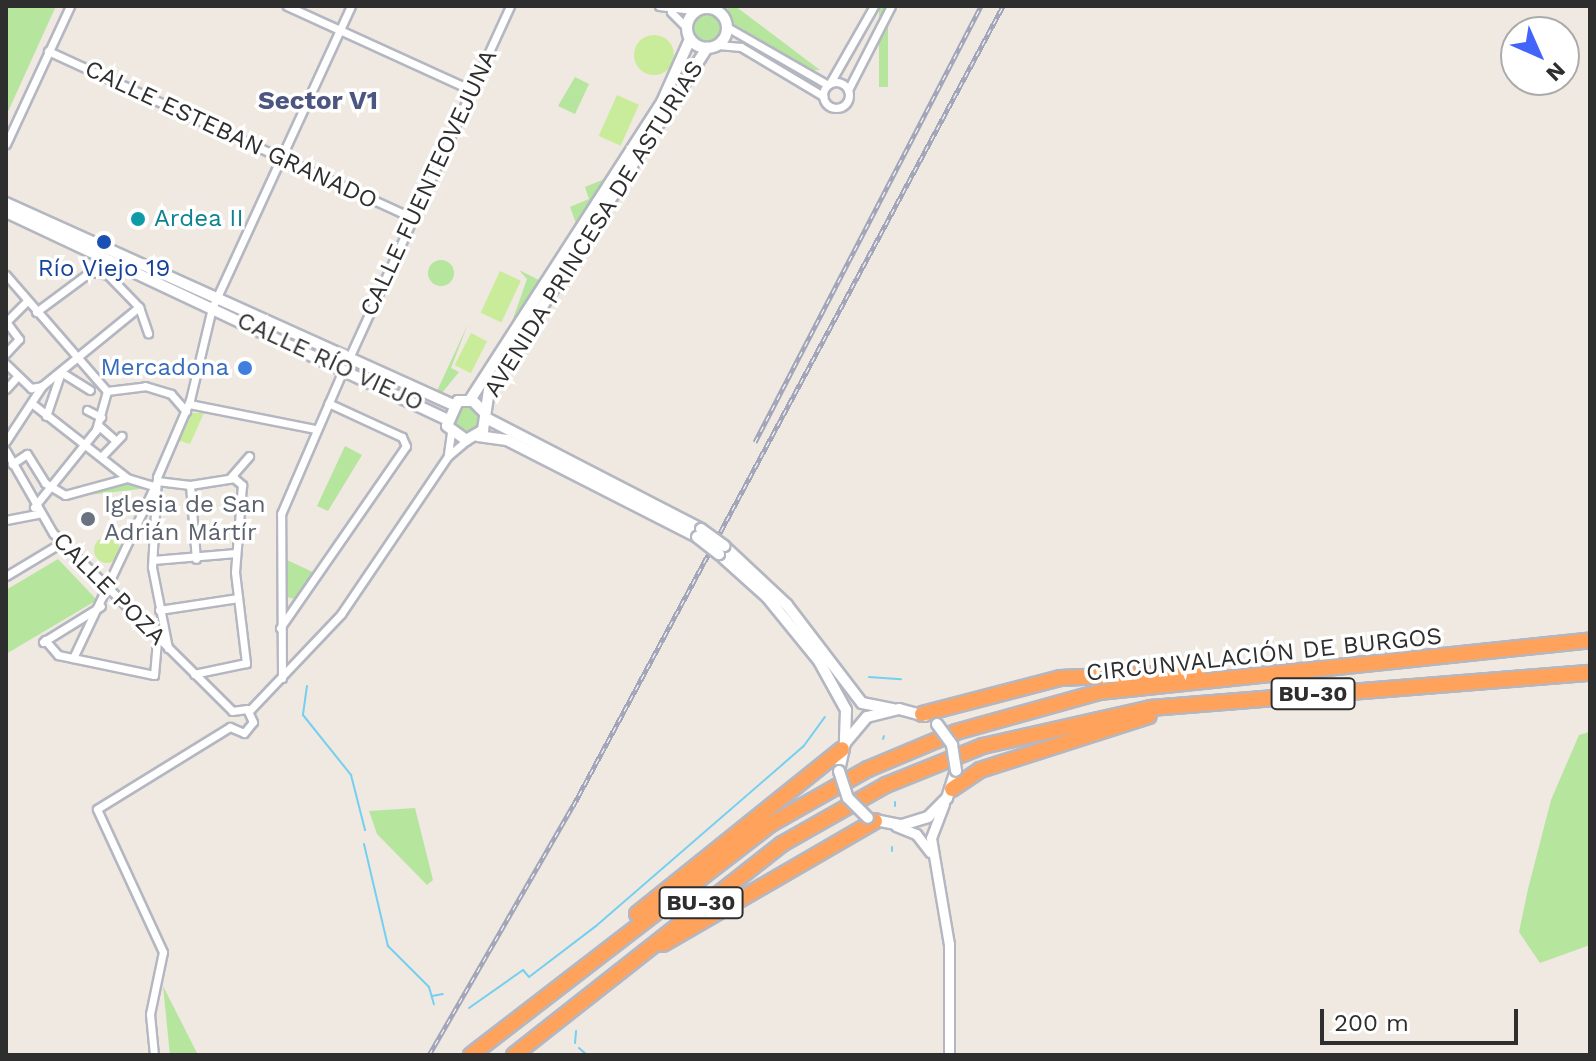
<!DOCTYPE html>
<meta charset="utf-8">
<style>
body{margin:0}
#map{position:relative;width:1596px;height:1061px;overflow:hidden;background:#efe9e1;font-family:"Work Sans",sans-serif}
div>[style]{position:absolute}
.green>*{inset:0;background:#b6e59e;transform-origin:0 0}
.round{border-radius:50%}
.pitch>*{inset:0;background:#c9ec9a;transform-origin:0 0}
.stream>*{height:2px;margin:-1px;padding:0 1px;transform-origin:1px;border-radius:1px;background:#75cff0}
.roads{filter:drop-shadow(2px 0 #b4b7c1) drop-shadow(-2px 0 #b4b7c1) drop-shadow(0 2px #b4b7c1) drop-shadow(0 -2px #b4b7c1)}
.minor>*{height:7px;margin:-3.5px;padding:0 3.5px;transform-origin:3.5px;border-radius:3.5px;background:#fff}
.minor>.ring{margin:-3.5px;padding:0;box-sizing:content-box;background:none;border:7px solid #fff;border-radius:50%}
.tertiary>*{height:9px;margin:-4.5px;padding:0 4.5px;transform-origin:4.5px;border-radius:4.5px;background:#fff}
.secondary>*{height:10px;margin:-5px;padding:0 5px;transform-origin:5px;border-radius:5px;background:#fff}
.secondary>.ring{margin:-5px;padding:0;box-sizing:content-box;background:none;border:10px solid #fff;border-radius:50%}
.motorway>*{height:14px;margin:-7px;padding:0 7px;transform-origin:7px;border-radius:7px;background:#ffa35c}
.rail>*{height:5px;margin-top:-2.5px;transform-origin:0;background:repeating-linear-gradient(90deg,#fff 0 6px,#a3a6b8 0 12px);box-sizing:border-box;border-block:2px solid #a3a6b8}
.bridges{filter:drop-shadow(2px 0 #b4b7c1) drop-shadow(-2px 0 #b4b7c1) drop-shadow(0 2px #b4b7c1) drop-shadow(0 -2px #b4b7c1)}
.secondary-bridge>*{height:10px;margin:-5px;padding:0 5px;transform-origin:5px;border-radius:5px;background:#fff}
.dots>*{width:22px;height:22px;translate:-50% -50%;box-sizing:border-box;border:4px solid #fff;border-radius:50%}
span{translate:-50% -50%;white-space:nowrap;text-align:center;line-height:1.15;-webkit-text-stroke:7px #fff;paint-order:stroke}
.shield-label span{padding:2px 6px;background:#fff;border:2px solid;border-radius:6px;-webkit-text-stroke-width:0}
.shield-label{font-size:22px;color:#2e2e2e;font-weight:700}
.street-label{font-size:24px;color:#2e2e2e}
.culture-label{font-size:24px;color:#0d838f}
.left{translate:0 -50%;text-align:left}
.transit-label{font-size:24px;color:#164399}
.shop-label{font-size:24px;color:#366cbe}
.right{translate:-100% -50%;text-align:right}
.worship-label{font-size:24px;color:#5b616d}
.neighbourhood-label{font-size:26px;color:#4d5680;font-weight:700}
.frame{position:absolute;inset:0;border:8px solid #2e2e2e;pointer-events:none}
.north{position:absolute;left:1500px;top:16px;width:80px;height:80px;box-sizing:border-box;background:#fff;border:2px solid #ababab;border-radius:50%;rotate:135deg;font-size:22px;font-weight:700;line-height:32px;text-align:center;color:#2e2e2e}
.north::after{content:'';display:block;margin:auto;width:28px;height:36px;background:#4264fb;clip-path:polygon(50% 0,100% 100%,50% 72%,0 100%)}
.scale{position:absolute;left:1320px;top:1009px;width:198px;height:36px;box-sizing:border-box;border:4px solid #2e2e2e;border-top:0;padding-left:10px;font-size:24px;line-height:28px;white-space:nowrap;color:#2e2e2e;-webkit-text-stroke:6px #fff;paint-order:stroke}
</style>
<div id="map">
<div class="green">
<div style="clip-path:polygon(6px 6px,56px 6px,6px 116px)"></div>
<div style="clip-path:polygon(727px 6px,735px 6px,820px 70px,805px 70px,733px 27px)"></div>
<div style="left:879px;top:6px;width:9px;height:81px"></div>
<div class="round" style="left:693px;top:14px;width:28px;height:28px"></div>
<div style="clip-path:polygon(575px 77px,589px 84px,575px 114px,558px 106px)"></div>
<div style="clip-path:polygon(607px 178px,577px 226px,570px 207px,589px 199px,585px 187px)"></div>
<div class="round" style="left:428px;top:260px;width:26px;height:26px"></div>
<div style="clip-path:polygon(519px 270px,541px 281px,508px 333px,527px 279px)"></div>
<div style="clip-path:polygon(468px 324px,451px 368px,459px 372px,442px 393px,437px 391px)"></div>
<div class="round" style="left:454px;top:406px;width:26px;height:26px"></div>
<div style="clip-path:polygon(345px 446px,362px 455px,328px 511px,317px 506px)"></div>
<div style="clip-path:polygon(129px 482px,149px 488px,70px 497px)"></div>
<div style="clip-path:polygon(58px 559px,97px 600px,6px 654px,6px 590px)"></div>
<div style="clip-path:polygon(287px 560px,315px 573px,294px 599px,287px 597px)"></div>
<div style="clip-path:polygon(1590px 732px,1590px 945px,1540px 963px,1519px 932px,1528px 889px,1551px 800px,1579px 735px)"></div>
<div style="clip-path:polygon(415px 808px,433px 880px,427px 885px,377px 834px,369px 811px)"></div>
<div style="clip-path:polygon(163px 986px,198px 1055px,170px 1055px)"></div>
</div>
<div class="pitch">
<div class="round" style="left:634px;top:35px;width:40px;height:40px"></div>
<div style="left:617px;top:95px;width:24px;height:45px;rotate:24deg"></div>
<div style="left:500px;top:271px;width:23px;height:46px;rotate:25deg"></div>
<div style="left:471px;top:333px;width:18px;height:36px;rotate:27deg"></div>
<div style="clip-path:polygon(189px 413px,204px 413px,190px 444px,177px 440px)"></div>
<div class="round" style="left:94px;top:537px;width:26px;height:26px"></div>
</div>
<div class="stream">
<div style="left:869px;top:677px;width:32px;rotate:4deg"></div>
<div style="left:307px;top:686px;width:29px;rotate:98deg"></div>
<div style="left:303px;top:715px;width:77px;rotate:51.3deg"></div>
<div style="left:351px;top:775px;width:57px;rotate:75.7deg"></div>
<div style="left:883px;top:739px;width:3px;rotate:-72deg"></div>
<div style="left:895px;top:802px;width:4px;rotate:90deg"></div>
<div style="left:364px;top:844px;width:105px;rotate:76.8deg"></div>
<div style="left:388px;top:946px;width:58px;rotate:45deg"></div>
<div style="left:429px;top:987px;width:18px;rotate:74deg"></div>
<div style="left:892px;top:851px;width:4px;rotate:-90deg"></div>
<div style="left:432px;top:996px;width:11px;rotate:-10deg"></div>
<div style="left:469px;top:1008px;width:66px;rotate:-35.1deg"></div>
<div style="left:523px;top:970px;width:9px;rotate:49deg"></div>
<div style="left:529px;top:977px;width:84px;rotate:-37.3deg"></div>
<div style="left:596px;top:926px;width:274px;rotate:-40.9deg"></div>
<div style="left:803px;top:747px;width:37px;rotate:-54deg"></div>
<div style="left:575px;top:1043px;width:12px;rotate:-85deg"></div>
<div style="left:579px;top:1048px;width:11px;rotate:41deg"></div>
</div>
<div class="roads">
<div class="minor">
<div style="left:287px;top:6px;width:202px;rotate:24.5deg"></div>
<div style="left:659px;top:6px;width:38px;rotate:7deg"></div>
<div style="left:671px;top:12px;width:23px;rotate:45deg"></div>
<div style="left:727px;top:27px;width:116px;rotate:29.9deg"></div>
<div style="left:718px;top:45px;width:23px;rotate:5deg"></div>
<div style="left:741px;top:47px;width:96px;rotate:30.9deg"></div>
<div style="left:48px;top:51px;width:401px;rotate:24.6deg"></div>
<div class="ring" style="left:823px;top:82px;width:19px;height:19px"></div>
<div style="left:830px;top:83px;width:89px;rotate:-60.3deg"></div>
<div style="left:848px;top:90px;width:94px;rotate:-62.9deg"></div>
<div style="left:6px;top:144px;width:152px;rotate:-65.1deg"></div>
<div style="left:90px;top:272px;width:18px;rotate:9deg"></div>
<div style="left:108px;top:275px;width:45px;rotate:45.9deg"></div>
<div style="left:139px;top:307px;width:28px;rotate:71deg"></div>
<div style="left:6px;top:275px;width:154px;rotate:49deg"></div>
<div style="left:107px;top:391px;width:41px;rotate:105.8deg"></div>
<div style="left:96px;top:430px;width:99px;rotate:128.8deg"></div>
<div style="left:36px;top:312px;width:67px;rotate:-36.5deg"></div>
<div style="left:6px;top:353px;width:19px;rotate:-47deg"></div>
<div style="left:19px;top:339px;width:21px;rotate:-127deg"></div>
<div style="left:6px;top:322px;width:30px;rotate:-45deg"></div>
<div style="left:348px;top:360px;width:389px;rotate:-65.4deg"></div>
<div style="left:6px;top:364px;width:35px;rotate:44deg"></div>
<div style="left:31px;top:388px;width:11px;rotate:-10deg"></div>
<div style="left:61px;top:372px;width:34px;rotate:32deg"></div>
<div style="left:6px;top:389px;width:15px;rotate:-48deg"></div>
<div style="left:107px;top:391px;width:38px;rotate:-7deg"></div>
<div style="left:145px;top:386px;width:27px;rotate:17deg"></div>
<div style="left:171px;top:394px;width:23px;rotate:49deg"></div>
<div style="left:189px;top:404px;width:128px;rotate:11.2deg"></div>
<div style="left:34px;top:405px;width:118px;rotate:38.1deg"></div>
<div style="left:87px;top:410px;width:16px;rotate:27deg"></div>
<div style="left:46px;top:416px;width:46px;rotate:-71.2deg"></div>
<div style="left:99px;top:426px;width:21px;rotate:41deg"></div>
<div style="left:6px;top:441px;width:66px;rotate:-56.8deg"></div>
<div style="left:42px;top:386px;width:125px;rotate:-39.2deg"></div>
<div style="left:6px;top:451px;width:95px;rotate:60.2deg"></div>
<div style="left:53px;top:533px;width:252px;rotate:44.8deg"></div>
<div style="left:448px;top:454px;width:21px;rotate:-82deg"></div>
<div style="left:102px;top:456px;width:28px;rotate:-46deg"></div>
<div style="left:12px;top:464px;width:18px;rotate:-34deg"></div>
<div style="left:27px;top:454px;width:34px;rotate:58deg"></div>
<div style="left:45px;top:483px;width:23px;rotate:31deg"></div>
<div style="left:65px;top:495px;width:64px;rotate:-15.3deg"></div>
<div style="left:127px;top:478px;width:28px;rotate:17deg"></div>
<div style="left:230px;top:478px;width:29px;rotate:-49deg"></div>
<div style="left:157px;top:481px;width:33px;rotate:7deg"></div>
<div style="left:190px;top:485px;width:45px;rotate:-9deg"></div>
<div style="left:234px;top:478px;width:11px;rotate:41deg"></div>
<div style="left:242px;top:485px;width:87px;rotate:94.6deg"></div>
<div style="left:235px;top:572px;width:92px;rotate:83.1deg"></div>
<div style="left:246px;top:663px;width:53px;rotate:168.1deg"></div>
<div style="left:190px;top:485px;width:74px;rotate:85.4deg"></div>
<div style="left:6px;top:520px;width:33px;rotate:-11deg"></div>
<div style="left:153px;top:560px;width:83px;rotate:-4.8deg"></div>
<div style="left:6px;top:576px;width:64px;rotate:-31deg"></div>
<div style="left:159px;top:610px;width:80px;rotate:-8.6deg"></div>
<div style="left:280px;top:628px;width:221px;rotate:-55.3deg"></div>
<div style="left:406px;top:446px;width:10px;rotate:-114deg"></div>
<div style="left:402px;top:437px;width:81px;rotate:-155.3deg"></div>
<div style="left:45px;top:640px;width:20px;rotate:49deg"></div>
<div style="left:58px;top:655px;width:98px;rotate:11.8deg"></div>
<div style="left:154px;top:675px;width:38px;rotate:-85deg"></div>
<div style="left:43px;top:642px;width:68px;rotate:-31.8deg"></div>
<div style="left:168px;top:648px;width:83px;rotate:-101.2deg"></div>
<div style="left:152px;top:567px;width:90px;rotate:-86.8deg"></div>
<div style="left:157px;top:477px;width:84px;rotate:-66.8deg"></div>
<div style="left:190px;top:400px;width:95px;rotate:-76.6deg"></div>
<div style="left:212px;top:308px;width:332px;rotate:-65.3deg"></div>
<div style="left:73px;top:658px;width:194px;rotate:-64.6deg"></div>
<div style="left:282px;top:678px;width:164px;rotate:-90.3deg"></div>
<div style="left:281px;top:514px;width:157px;rotate:-66.7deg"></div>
<div style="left:249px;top:711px;width:134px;rotate:-46.5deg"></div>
<div style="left:341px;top:614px;width:191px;rotate:-55.9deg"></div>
<div style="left:448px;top:456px;width:25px;rotate:-40deg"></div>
<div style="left:230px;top:727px;width:15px;rotate:23deg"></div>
<div style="left:244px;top:733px;width:14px;rotate:-51deg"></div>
<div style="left:253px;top:722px;width:14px;rotate:-115deg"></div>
<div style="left:247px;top:709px;width:15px;rotate:172deg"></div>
<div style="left:154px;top:1055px;width:41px;rotate:-95.6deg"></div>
<div style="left:150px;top:1014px;width:63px;rotate:-78.2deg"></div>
<div style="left:163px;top:952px;width:157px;rotate:-114.8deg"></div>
<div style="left:97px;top:809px;width:156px;rotate:-31.7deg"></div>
</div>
<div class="tertiary">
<div style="left:944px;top:804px;width:36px;rotate:111deg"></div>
<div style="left:931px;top:838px;width:108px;rotate:80.4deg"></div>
<div style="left:949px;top:944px;width:111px;rotate:90deg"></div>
<div style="left:896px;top:826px;width:22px;rotate:22deg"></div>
<div style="left:916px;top:834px;width:23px;rotate:52deg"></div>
</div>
<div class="secondary">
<div class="ring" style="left:687px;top:8px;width:30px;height:30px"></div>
<div style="left:6px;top:203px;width:489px;rotate:24.3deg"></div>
<div style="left:6px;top:212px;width:485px;rotate:25.2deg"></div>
<div style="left:470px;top:400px;width:354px;rotate:-57.2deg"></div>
<div style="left:662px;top:102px;width:69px;rotate:-66deg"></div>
<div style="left:484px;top:412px;width:16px;rotate:-135deg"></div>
<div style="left:473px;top:401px;width:15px;rotate:180deg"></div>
<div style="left:458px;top:401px;width:27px;rotate:114deg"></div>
<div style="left:447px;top:426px;width:24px;rotate:36deg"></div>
<div style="left:466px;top:440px;width:20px;rotate:-30deg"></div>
<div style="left:483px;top:430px;width:40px;rotate:-81.5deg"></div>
<div style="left:489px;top:390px;width:406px;rotate:-57.5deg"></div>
<div style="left:486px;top:418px;width:242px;rotate:27.3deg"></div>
<div style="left:478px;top:436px;width:29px;rotate:8deg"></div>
<div style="left:507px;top:440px;width:213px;rotate:27deg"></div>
<div style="left:724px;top:546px;width:86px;rotate:43.1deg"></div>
<div style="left:787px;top:605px;width:123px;rotate:52.6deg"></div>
<div style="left:862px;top:703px;width:32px;rotate:11deg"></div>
<div style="left:719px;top:554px;width:64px;rotate:41.9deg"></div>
<div style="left:767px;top:597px;width:82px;rotate:50.9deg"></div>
<div style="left:819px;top:661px;width:56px;rotate:61.1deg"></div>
<div style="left:846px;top:710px;width:33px;rotate:92deg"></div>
<div style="left:839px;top:771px;width:29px;rotate:-78deg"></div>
<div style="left:845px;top:743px;width:34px;rotate:-50deg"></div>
<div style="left:867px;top:717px;width:33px;rotate:-14deg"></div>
<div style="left:899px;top:709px;width:27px;rotate:15deg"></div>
<div style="left:870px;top:819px;width:33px;rotate:11deg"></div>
<div style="left:902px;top:825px;width:27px;rotate:-17deg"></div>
<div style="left:928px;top:817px;width:27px;rotate:-45deg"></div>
<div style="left:947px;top:798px;width:28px;rotate:-72deg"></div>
</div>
<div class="motorway">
<div style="left:922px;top:714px;width:143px;rotate:-14.6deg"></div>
<div style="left:1060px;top:678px;width:137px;rotate:-2.5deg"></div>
<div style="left:952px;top:789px;width:34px;rotate:-34deg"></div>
<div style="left:980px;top:770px;width:177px;rotate:-17.7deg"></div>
<div style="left:637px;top:914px;width:263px;rotate:-38.8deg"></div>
<div style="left:663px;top:944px;width:245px;rotate:-30.1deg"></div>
<div style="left:471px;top:1055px;width:379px;rotate:-37.6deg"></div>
<div style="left:771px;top:824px;width:112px;rotate:-29.6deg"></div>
<div style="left:868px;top:769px;width:95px;rotate:-22.8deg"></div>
<div style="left:956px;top:732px;width:148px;rotate:-15.6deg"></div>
<div style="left:1099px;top:692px;width:494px;rotate:-6deg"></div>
<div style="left:514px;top:1055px;width:341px;rotate:-38.2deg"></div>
<div style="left:782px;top:844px;width:120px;rotate:-29.6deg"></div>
<div style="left:886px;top:785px;width:105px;rotate:-21.9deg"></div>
<div style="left:983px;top:746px;width:172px;rotate:-12.7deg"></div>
<div style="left:1151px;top:708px;width:440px;rotate:-4.6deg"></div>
</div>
</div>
<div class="rail">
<div style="left:755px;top:442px;width:491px;rotate:-62.6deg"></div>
<div style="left:429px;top:1055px;width:288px;rotate:-60deg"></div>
<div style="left:573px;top:806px;width:908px;rotate:-61.74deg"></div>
</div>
<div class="bridges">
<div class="secondary-bridge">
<div style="left:701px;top:529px;width:29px;rotate:36deg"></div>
<div style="left:697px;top:537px;width:28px;rotate:38deg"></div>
<div style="left:937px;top:724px;width:26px;rotate:54deg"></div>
<div style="left:952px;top:745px;width:26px;rotate:81deg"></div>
<div style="left:839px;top:771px;width:28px;rotate:72deg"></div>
<div style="left:848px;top:798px;width:28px;rotate:45deg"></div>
</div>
</div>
<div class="dots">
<div style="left:138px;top:219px;background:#0f9aa8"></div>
<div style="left:104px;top:242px;background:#1a4fb4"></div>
<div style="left:245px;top:368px;background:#3f7fe0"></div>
<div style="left:88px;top:519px;background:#6b7280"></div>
</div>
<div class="shield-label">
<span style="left:1313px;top:694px">BU-30</span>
<span style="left:701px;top:903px">BU-30</span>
</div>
<div class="street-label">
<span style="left:231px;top:135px;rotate:25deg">CALLE ESTEBAN GRANADO</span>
<span style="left:429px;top:183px;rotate:-65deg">CALLE FUENTEOVEJUNA</span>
<span style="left:594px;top:229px;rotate:-58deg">AVENIDA PRINCESA DE ASTURIAS</span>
<span style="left:330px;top:362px;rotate:25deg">CALLE RÍO VIEJO</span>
<span style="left:109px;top:589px;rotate:45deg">CALLE POZA</span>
<span style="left:1264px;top:655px;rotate:-6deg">CIRCUNVALACIÓN DE BURGOS</span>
</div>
<div class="culture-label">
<span class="left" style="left:154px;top:219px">Ardea II</span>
</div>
<div class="transit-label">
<span style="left:104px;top:269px">Río Viejo 19</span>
</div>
<div class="shop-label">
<span class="right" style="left:229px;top:368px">Mercadona</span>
</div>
<div class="worship-label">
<span class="left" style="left:104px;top:519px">Iglesia de San<br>Adrián Mártír</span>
</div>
<div class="neighbourhood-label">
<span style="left:318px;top:101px">Sector V1</span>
</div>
<div class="frame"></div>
<div class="north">N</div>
<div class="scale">200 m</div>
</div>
